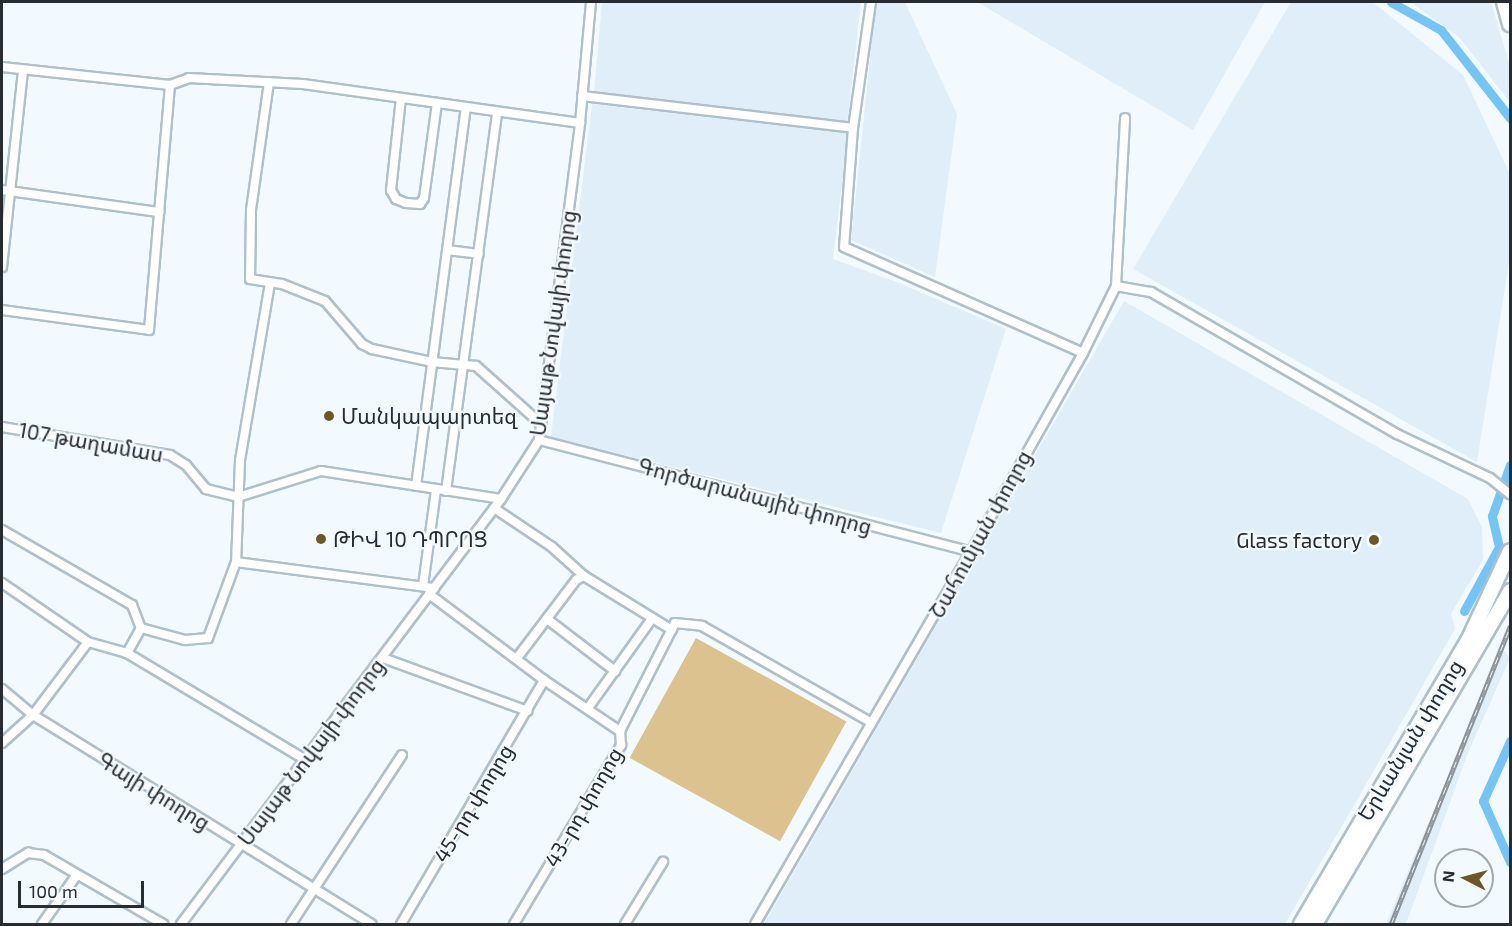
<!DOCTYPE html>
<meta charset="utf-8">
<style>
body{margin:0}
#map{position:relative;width:1512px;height:926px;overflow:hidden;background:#f3faff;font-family:"Exo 2","Noto Sans Armenian",sans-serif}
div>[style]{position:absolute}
.built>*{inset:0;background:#dfeef8}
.green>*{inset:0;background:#dbc28f;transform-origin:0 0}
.canal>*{height:9px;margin:-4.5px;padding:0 4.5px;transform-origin:4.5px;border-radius:4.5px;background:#74c5f6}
.roads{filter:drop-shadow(2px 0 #afc0cb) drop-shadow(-2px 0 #afc0cb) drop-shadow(0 2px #afc0cb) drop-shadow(0 -2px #afc0cb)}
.street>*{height:8px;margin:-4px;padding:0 4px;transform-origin:4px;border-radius:4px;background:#fff}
.highway>*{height:14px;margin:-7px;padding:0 7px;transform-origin:7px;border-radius:7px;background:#fff}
.rail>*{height:4.5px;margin-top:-2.25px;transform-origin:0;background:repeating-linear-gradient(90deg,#f3faff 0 7px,#8b9297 0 14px);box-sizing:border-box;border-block:2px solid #8b9297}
.dots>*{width:16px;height:16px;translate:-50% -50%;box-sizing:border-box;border:3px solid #f3faff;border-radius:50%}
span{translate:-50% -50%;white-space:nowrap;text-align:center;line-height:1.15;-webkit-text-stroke:4.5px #f3faff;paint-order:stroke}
.street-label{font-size:21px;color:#262c31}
.poi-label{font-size:21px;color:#262c31}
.left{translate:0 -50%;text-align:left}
.right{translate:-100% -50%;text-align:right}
.frame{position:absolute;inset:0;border:3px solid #262c31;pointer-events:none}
.north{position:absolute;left:1434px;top:848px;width:60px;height:60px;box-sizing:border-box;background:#f3faff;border:2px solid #a1a8ad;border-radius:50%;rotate:276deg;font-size:16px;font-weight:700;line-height:24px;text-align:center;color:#262c31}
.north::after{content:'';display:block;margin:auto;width:21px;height:27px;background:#6d5727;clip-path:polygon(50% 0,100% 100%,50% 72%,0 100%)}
.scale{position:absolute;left:18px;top:881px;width:126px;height:27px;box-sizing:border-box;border:3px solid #262c31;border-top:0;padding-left:8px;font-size:18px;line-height:21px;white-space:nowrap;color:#262c31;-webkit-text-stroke:4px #f3faff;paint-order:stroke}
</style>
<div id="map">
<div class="built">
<div style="clip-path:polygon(602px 2px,861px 2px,847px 124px,594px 92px)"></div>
<div style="clip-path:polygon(876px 2px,905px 2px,957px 114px,935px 277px,851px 240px)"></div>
<div style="clip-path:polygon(977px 2px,1265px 2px,1193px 130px)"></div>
<div style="clip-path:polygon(1291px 2px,1373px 2px,1463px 75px,1510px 174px,1510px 256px,1477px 462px,1133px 269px)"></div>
<div style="clip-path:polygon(1410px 2px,1491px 2px,1510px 66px,1510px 102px,1459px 37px)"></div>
<div style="clip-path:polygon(592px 104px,848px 133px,833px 259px,897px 282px,1006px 329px,941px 533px,551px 437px)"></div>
<div style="clip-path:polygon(1124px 301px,1468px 499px,1482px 527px,1483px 560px,1451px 614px,1455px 629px,1353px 807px,1285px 924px,764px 924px)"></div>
<div style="clip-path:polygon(1502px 648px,1510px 658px,1468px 753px,1406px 924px,1386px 924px)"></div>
</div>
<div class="green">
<div style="left:696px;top:638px;width:172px;height:137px;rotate:29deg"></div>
</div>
<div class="canal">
<div style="left:1391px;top:2px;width:57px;rotate:29.2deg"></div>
<div style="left:1441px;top:30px;width:112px;rotate:51.9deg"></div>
<div style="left:1464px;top:611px;width:73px;rotate:-61.3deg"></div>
<div style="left:1499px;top:547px;width:32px;rotate:-103deg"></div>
<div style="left:1492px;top:516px;width:54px;rotate:-70.6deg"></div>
<div style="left:1510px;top:741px;width:66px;rotate:114.2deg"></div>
<div style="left:1483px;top:801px;width:67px;rotate:66.1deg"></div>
</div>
<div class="roads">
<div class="street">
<div style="left:871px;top:2px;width:127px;rotate:98.1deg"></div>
<div style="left:853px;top:128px;width:119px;rotate:94.3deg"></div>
<div style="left:844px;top:247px;width:261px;rotate:23.9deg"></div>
<div style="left:2px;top:67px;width:169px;rotate:6.1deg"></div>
<div style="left:170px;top:85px;width:20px;rotate:-20deg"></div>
<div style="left:189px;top:78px;width:114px;rotate:3deg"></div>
<div style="left:303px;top:84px;width:280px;rotate:8deg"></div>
<div style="left:269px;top:82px;width:129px;rotate:98deg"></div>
<div style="left:251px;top:210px;width:69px;rotate:90.8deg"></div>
<div style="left:250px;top:279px;width:32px;rotate:9deg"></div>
<div style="left:282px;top:284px;width:46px;rotate:21.6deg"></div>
<div style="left:325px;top:301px;width:57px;rotate:49.3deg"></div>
<div style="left:362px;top:344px;width:11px;rotate:27deg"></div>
<div style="left:372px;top:349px;width:61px;rotate:12.2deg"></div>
<div style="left:432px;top:362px;width:44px;rotate:5.2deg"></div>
<div style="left:476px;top:366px;width:87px;rotate:41.7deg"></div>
<div style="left:582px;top:96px;width:273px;rotate:6.7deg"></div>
<div style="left:401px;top:98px;width:93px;rotate:96.2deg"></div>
<div style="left:391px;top:190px;width:10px;rotate:61deg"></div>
<div style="left:396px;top:199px;width:11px;rotate:22deg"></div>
<div style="left:406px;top:203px;width:14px;rotate:4deg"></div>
<div style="left:420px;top:204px;width:7px;rotate:-56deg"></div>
<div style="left:424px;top:198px;width:96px;rotate:-82.2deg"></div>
<div style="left:2px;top:190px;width:159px;rotate:8deg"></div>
<div style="left:447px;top:250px;width:32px;rotate:7deg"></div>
<div style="left:2px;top:267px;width:198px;rotate:-83.9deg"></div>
<div style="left:270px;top:283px;width:180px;rotate:99.6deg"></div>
<div style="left:240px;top:460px;width:102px;rotate:92.2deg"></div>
<div style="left:236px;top:562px;width:200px;rotate:7.5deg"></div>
<div style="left:1116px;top:286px;width:36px;rotate:10deg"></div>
<div style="left:1151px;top:292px;width:284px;rotate:30deg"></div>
<div style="left:1397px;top:434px;width:103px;rotate:25.3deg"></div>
<div style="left:1490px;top:478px;width:26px;rotate:39deg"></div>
<div style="left:2px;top:310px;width:148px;rotate:7.7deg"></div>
<div style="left:149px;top:330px;width:246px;rotate:-85.1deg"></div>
<div style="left:2px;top:427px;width:170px;rotate:9.5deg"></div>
<div style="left:170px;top:455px;width:19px;rotate:32deg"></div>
<div style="left:186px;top:465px;width:31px;rotate:50deg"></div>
<div style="left:206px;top:489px;width:33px;rotate:14deg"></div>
<div style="left:238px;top:497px;width:87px;rotate:-17.4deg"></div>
<div style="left:321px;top:471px;width:182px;rotate:8.8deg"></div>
<div style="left:539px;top:440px;width:446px;rotate:14.5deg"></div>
<div style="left:416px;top:486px;width:382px;rotate:-82.5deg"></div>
<div style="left:446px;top:491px;width:382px;rotate:-82.3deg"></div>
<div style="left:494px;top:508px;width:70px;rotate:33.9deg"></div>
<div style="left:552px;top:547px;width:43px;rotate:42.2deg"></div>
<div style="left:2px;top:530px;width:150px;rotate:30deg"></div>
<div style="left:132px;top:605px;width:25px;rotate:69deg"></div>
<div style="left:141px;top:628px;width:29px;rotate:119deg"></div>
<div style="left:2px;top:583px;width:104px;rotate:34.5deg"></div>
<div style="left:88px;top:642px;width:41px;rotate:15.8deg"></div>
<div style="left:127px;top:653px;width:206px;rotate:30.9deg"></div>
<div style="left:423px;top:586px;width:97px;rotate:-82.3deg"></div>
<div style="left:429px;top:594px;width:144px;rotate:36.8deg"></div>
<div style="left:544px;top:680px;width:92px;rotate:33.9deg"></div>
<div style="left:547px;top:619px;width:86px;rotate:37.4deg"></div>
<div style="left:141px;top:628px;width:46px;rotate:15.3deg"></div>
<div style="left:185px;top:640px;width:23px;rotate:-5deg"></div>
<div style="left:208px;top:638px;width:81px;rotate:-69.8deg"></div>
<div style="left:383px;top:658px;width:154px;rotate:20.1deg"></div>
<div style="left:517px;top:658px;width:98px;rotate:-52.9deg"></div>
<div style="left:576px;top:580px;width:9px;rotate:-27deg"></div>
<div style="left:584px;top:576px;width:103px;rotate:31.5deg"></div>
<div style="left:2px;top:689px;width:40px;rotate:40deg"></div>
<div style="left:33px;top:715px;width:398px;rotate:31.7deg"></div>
<div style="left:588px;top:708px;width:108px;rotate:-54.4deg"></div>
<div style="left:2px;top:743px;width:42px;rotate:-42.1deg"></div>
<div style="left:33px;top:715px;width:91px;rotate:-53deg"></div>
<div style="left:2px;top:869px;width:31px;rotate:-32deg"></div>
<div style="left:28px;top:853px;width:16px;rotate:7deg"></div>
<div style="left:44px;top:855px;width:138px;rotate:30.1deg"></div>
<div style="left:42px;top:924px;width:59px;rotate:-54.7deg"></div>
<div style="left:181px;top:924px;width:532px;rotate:-53.02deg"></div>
<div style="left:501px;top:499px;width:70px;rotate:-57.2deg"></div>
<div style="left:539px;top:440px;width:320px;rotate:-82.6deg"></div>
<div style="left:580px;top:123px;width:121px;rotate:-84.8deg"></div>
<div style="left:291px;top:924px;width:202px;rotate:-56.7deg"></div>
<div style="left:401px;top:924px;width:283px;rotate:-59.6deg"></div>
<div style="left:514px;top:924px;width:209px;rotate:-59.1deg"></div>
<div style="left:621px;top:745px;width:14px;rotate:-94deg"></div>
<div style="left:620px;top:731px;width:121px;rotate:-63deg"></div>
<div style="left:675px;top:623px;width:27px;rotate:6deg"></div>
<div style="left:702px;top:626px;width:193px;rotate:29.7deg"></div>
<div style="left:625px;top:924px;width:73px;rotate:-58.5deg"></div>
<div style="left:755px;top:924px;width:430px;rotate:-59.9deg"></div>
<div style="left:971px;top:552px;width:228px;rotate:-60.6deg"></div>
<div style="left:1083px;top:353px;width:75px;rotate:-63.8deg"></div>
<div style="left:1116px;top:286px;width:168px;rotate:-86.9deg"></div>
</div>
<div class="highway">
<div style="left:1504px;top:2px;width:23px;rotate:75deg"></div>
<div style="left:1301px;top:924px;width:329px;rotate:-59.5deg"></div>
<div style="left:1468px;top:641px;width:99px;rotate:-65deg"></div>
<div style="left:1315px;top:924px;width:386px;rotate:-59.6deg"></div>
</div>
</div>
<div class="rail">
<div style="left:1391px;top:924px;width:321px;rotate:-68.2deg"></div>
</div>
<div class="dots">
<div style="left:329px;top:416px;background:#6d5727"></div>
<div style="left:321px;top:539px;background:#6d5727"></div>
<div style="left:1374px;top:540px;background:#6d5727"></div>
</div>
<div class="street-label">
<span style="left:553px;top:323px;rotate:-82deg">Սայաթ Նովայի փողոց</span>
<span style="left:91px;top:442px;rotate:10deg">107 թաղամաս</span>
<span style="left:755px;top:496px;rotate:15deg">Գործարանային փողոց</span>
<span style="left:980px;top:534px;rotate:-61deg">Շահումյան փողոց</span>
<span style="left:1410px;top:740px;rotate:-59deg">Երևանյան փողոց</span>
<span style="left:311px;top:752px;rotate:-53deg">Սայաթ Նովայի փողոց</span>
<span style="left:154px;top:791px;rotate:32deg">Գայի փողոց</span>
<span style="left:473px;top:803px;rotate:-59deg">45-րդ փողոց</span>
<span style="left:583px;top:807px;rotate:-60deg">43-րդ փողոց</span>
</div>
<div class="poi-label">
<span class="left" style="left:341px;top:416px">Մանկապարտեզ</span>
<span class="left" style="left:333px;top:539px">ԹԻՎ 10 ԴՊՐՈՑ</span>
<span class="right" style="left:1362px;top:540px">Glass factory</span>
</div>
<div class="frame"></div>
<div class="north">N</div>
<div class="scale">100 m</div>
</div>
